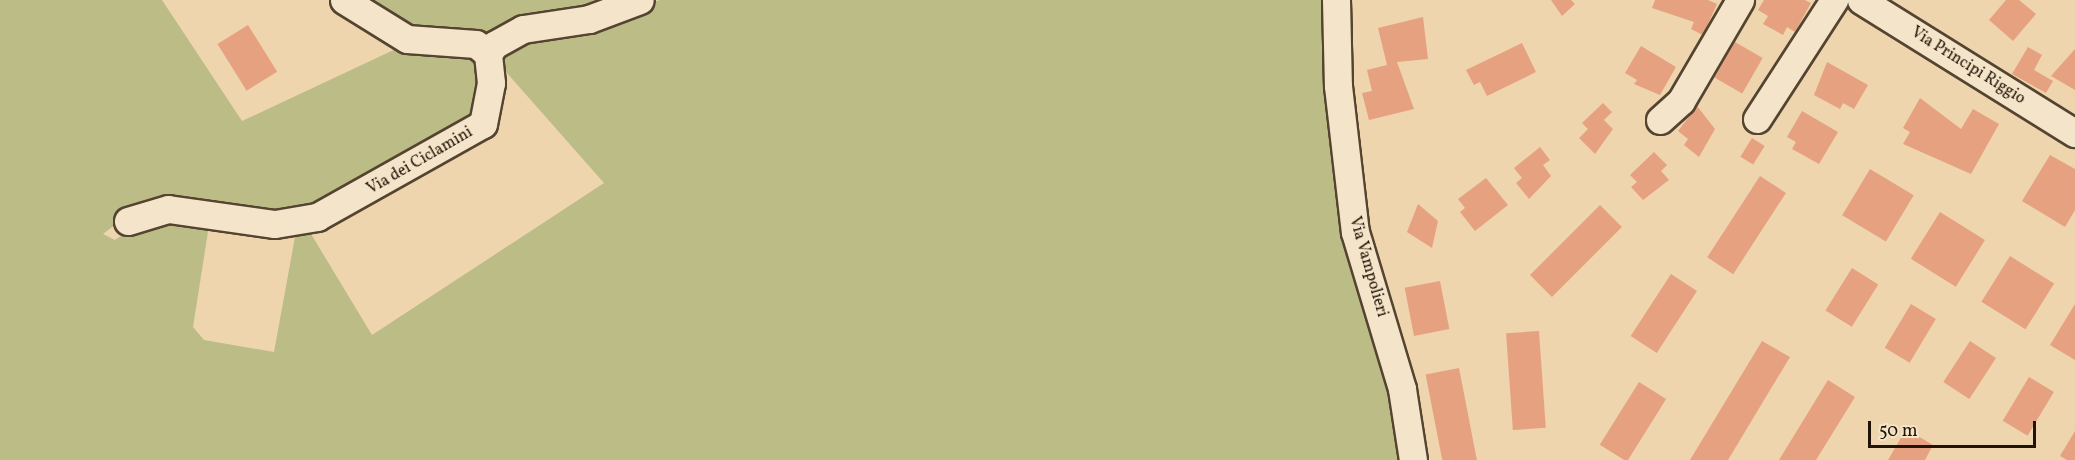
<!DOCTYPE html>
<style>
body{margin:0}
#map{position:relative;width:2075px;height:460px;overflow:hidden;background:#eed5ad;font-family:Vollkorn,serif}
div>[style]{position:absolute}
.green>*{inset:0;background:#bcbc87}
.building>*{inset:0;background:#e6a181;transform-origin:0 0}
.roads{filter:drop-shadow(2px 0 #544430) drop-shadow(-2px 0 #544430) drop-shadow(0 2px #544430) drop-shadow(0 -2px #544430)}
.street>*{height:27px;margin:-13.5px;padding:0 13.5px;transform-origin:13.5px;border-radius:13.5px;background:#f4e4ca}
span{translate:-50% -50%;white-space:nowrap;text-align:center;line-height:1.15;-webkit-text-stroke:5px #f4e4ca;paint-order:stroke}
.street-label{font-size:16px;color:#211406}
.scale{position:absolute;left:1868px;top:421px;width:168px;height:27px;box-sizing:border-box;border:3px solid #211406;border-top:0;padding-left:8px;font-size:18px;line-height:21px;white-space:nowrap;color:#211406;-webkit-text-stroke:4px #f4e4ca;paint-order:stroke}
</style>
<div id="map">
<div class="green">
<div style="clip-path:polygon(0 0,162px 0,242px 121px,400px 47px,469px 52px,482px 81px,480px 117px,312px 214px,139px 206px,103px 234px,115px 240px,141px 222px,210px 219px,193px 327px,204px 340px,274px 352px,295px 237px,308px 229px,372px 335px,604px 183px,498px 63px,501px 49px,660px 0,1324px 0,1326px 91px,1342px 229px,1392px 398px,1402px 460px,0 460px)"></div>
<div style="clip-path:polygon(367px 0,622px 0,481px 36px,408px 25px)"></div>
</div>
<div class="building">
<div style="clip-path:polygon(1551px 0,1571px 0,1575px 4px,1562px 16px)"></div>
<div style="clip-path:polygon(1655px 0,1708px 0,1717px 4px,1703px 35px,1691px 29px,1694px 22px,1652px 8px)"></div>
<div style="clip-path:polygon(1764px 0,1805px 0,1811px 3px,1795px 32px,1787px 27px,1783px 35px,1763px 24px,1768px 16px,1758px 10px)"></div>
<div style="clip-path:polygon(2006px 0,2019px 0,2036px 14px,2013px 41px,1989px 20px)"></div>
<div style="clip-path:polygon(1423px 17px,1428px 59px,1397px 62px,1414px 109px,1369px 120px,1362px 93px,1372px 91px,1367px 70px,1387px 65px,1378px 28px)"></div>
<div style="left:248px;top:25px;width:55px;height:36px;rotate:58deg"></div>
<div style="left:1735px;top:42px;width:32px;height:41px;rotate:30deg"></div>
<div style="clip-path:polygon(1522px 43px,1536px 72px,1487px 96px,1480px 82px,1474px 85px,1466px 70px)"></div>
<div style="clip-path:polygon(1641px 46px,1676px 67px,1660px 95px,1634px 84px,1637px 80px,1625px 73px)"></div>
<div style="clip-path:polygon(2028px 47px,2042px 55px,2034px 70px,2053px 81px,2046px 93px,2012px 74px)"></div>
<div style="clip-path:polygon(2075px 49px,2075px 90px,2051px 76px)"></div>
<div style="clip-path:polygon(1827px 62px,1868px 85px,1854px 109px,1843px 103px,1840px 109px,1814px 95px)"></div>
<div style="clip-path:polygon(1920px 98px,1961px 129px,1973px 109px,1999px 124px,1971px 174px,1903px 144px,1910px 132px,1903px 128px)"></div>
<div style="clip-path:polygon(1603px 103px,1612px 112px,1604px 120px,1613px 129px,1595px 154px,1579px 138px,1588px 129px,1582px 123px)"></div>
<div style="clip-path:polygon(1697px 106px,1715px 129px,1699px 157px,1684px 145px,1688px 139px,1678px 131px)"></div>
<div style="clip-path:polygon(1802px 111px,1838px 132px,1819px 164px,1792px 149px,1796px 142px,1787px 137px)"></div>
<div style="left:1752px;top:138px;width:15px;height:22px;rotate:32deg"></div>
<div style="clip-path:polygon(1540px 147px,1550px 160px,1543px 165px,1551px 176px,1529px 199px,1516px 183px,1522px 178px,1514px 168px)"></div>
<div style="clip-path:polygon(1654px 152px,1667px 165px,1661px 171px,1669px 180px,1643px 200px,1631px 187px,1637px 182px,1630px 175px)"></div>
<div style="clip-path:polygon(2050px 155px,2075px 169px,2075px 210px,2065px 227px,2022px 201px)"></div>
<div style="left:1870px;top:169px;width:51px;height:54px;rotate:31deg"></div>
<div style="left:1760px;top:176px;width:31px;height:97px;rotate:33deg"></div>
<div style="clip-path:polygon(1486px 178px,1508px 205px,1475px 231px,1460px 212px,1465px 208px,1458px 199px)"></div>
<div style="clip-path:polygon(1418px 204px,1438px 221px,1432px 248px,1407px 232px)"></div>
<div style="left:1600px;top:205px;width:31px;height:99px;rotate:45deg"></div>
<div style="left:1940px;top:212px;width:53px;height:55px;rotate:32deg"></div>
<div style="left:2010px;top:256px;width:52px;height:54px;rotate:32deg"></div>
<div style="left:1852px;top:268px;width:31px;height:50px;rotate:32deg"></div>
<div style="left:1671px;top:274px;width:31px;height:74px;rotate:33deg"></div>
<div style="left:1440px;top:281px;width:49px;height:36px;rotate:79deg"></div>
<div style="left:1911px;top:304px;width:29px;height:51px;rotate:31deg"></div>
<div style="clip-path:polygon(2075px 304px,2075px 360px,2050px 345px)"></div>
<div style="left:1539px;top:331px;width:97px;height:33px;rotate:86deg"></div>
<div style="clip-path:polygon(1762px 341px,1790px 357px,1728px 460px,1690px 460px)"></div>
<div style="left:1970px;top:341px;width:31px;height:49px;rotate:33deg"></div>
<div style="left:1459px;top:368px;width:94px;height:34px;rotate:79deg"></div>
<div style="left:2029px;top:377px;width:29px;height:51px;rotate:31deg"></div>
<div style="clip-path:polygon(1828px 380px,1855px 397px,1816px 460px,1779px 460px)"></div>
<div style="left:1639px;top:382px;width:32px;height:74px;rotate:32deg"></div>
<div style="clip-path:polygon(1906px 429px,1933px 445px,1925px 460px,1888px 460px)"></div>
<div style="clip-path:polygon(2075px 431px,2075px 460px,2067px 460px,2060px 456px)"></div>
</div>
<div class="roads">
<div class="street">
<div style="left:344px;top:0;width:74px;rotate:31.8deg"></div>
<div style="left:407px;top:39px;width:69px;rotate:4.1deg"></div>
<div style="left:476px;top:44px;width:16px;rotate:40deg"></div>
<div style="left:1336px;top:0;width:86px;rotate:88.7deg"></div>
<div style="left:1338px;top:86px;width:147px;rotate:83.4deg"></div>
<div style="left:1355px;top:232px;width:164px;rotate:73.3deg"></div>
<div style="left:1402px;top:389px;width:72px;rotate:81.2deg"></div>
<div style="left:1861px;top:0;width:252px;rotate:31.9deg"></div>
<div style="left:1757px;top:119px;width:142px;rotate:-57.1deg"></div>
<div style="left:1660px;top:120px;width:28px;rotate:-42deg"></div>
<div style="left:1681px;top:101px;width:117px;rotate:-59.7deg"></div>
<div style="left:128px;top:221px;width:42px;rotate:-16.7deg"></div>
<div style="left:168px;top:209px;width:108px;rotate:8deg"></div>
<div style="left:275px;top:224px;width:43px;rotate:-9.5deg"></div>
<div style="left:317px;top:217px;width:190px;rotate:-29.3deg"></div>
<div style="left:483px;top:124px;width:42px;rotate:-79deg"></div>
<div style="left:491px;top:83px;width:29px;rotate:-96deg"></div>
<div style="left:488px;top:54px;width:11px;rotate:-56deg"></div>
<div style="left:494px;top:45px;width:33px;rotate:-29deg"></div>
<div style="left:523px;top:29px;width:67px;rotate:-8.6deg"></div>
<div style="left:589px;top:19px;width:54px;rotate:-20.4deg"></div>
</div>
</div>
<div class="street-label">
<span style="left:1968px;top:66px;rotate:32deg">Via Principi Riggio</span>
<span style="left:420px;top:161px;rotate:-30deg">Via dei Ciclamini</span>
<span style="left:1368px;top:267px;rotate:74deg">Via Vampolieri</span>
</div>
<div class="scale">50 m</div>
</div>
